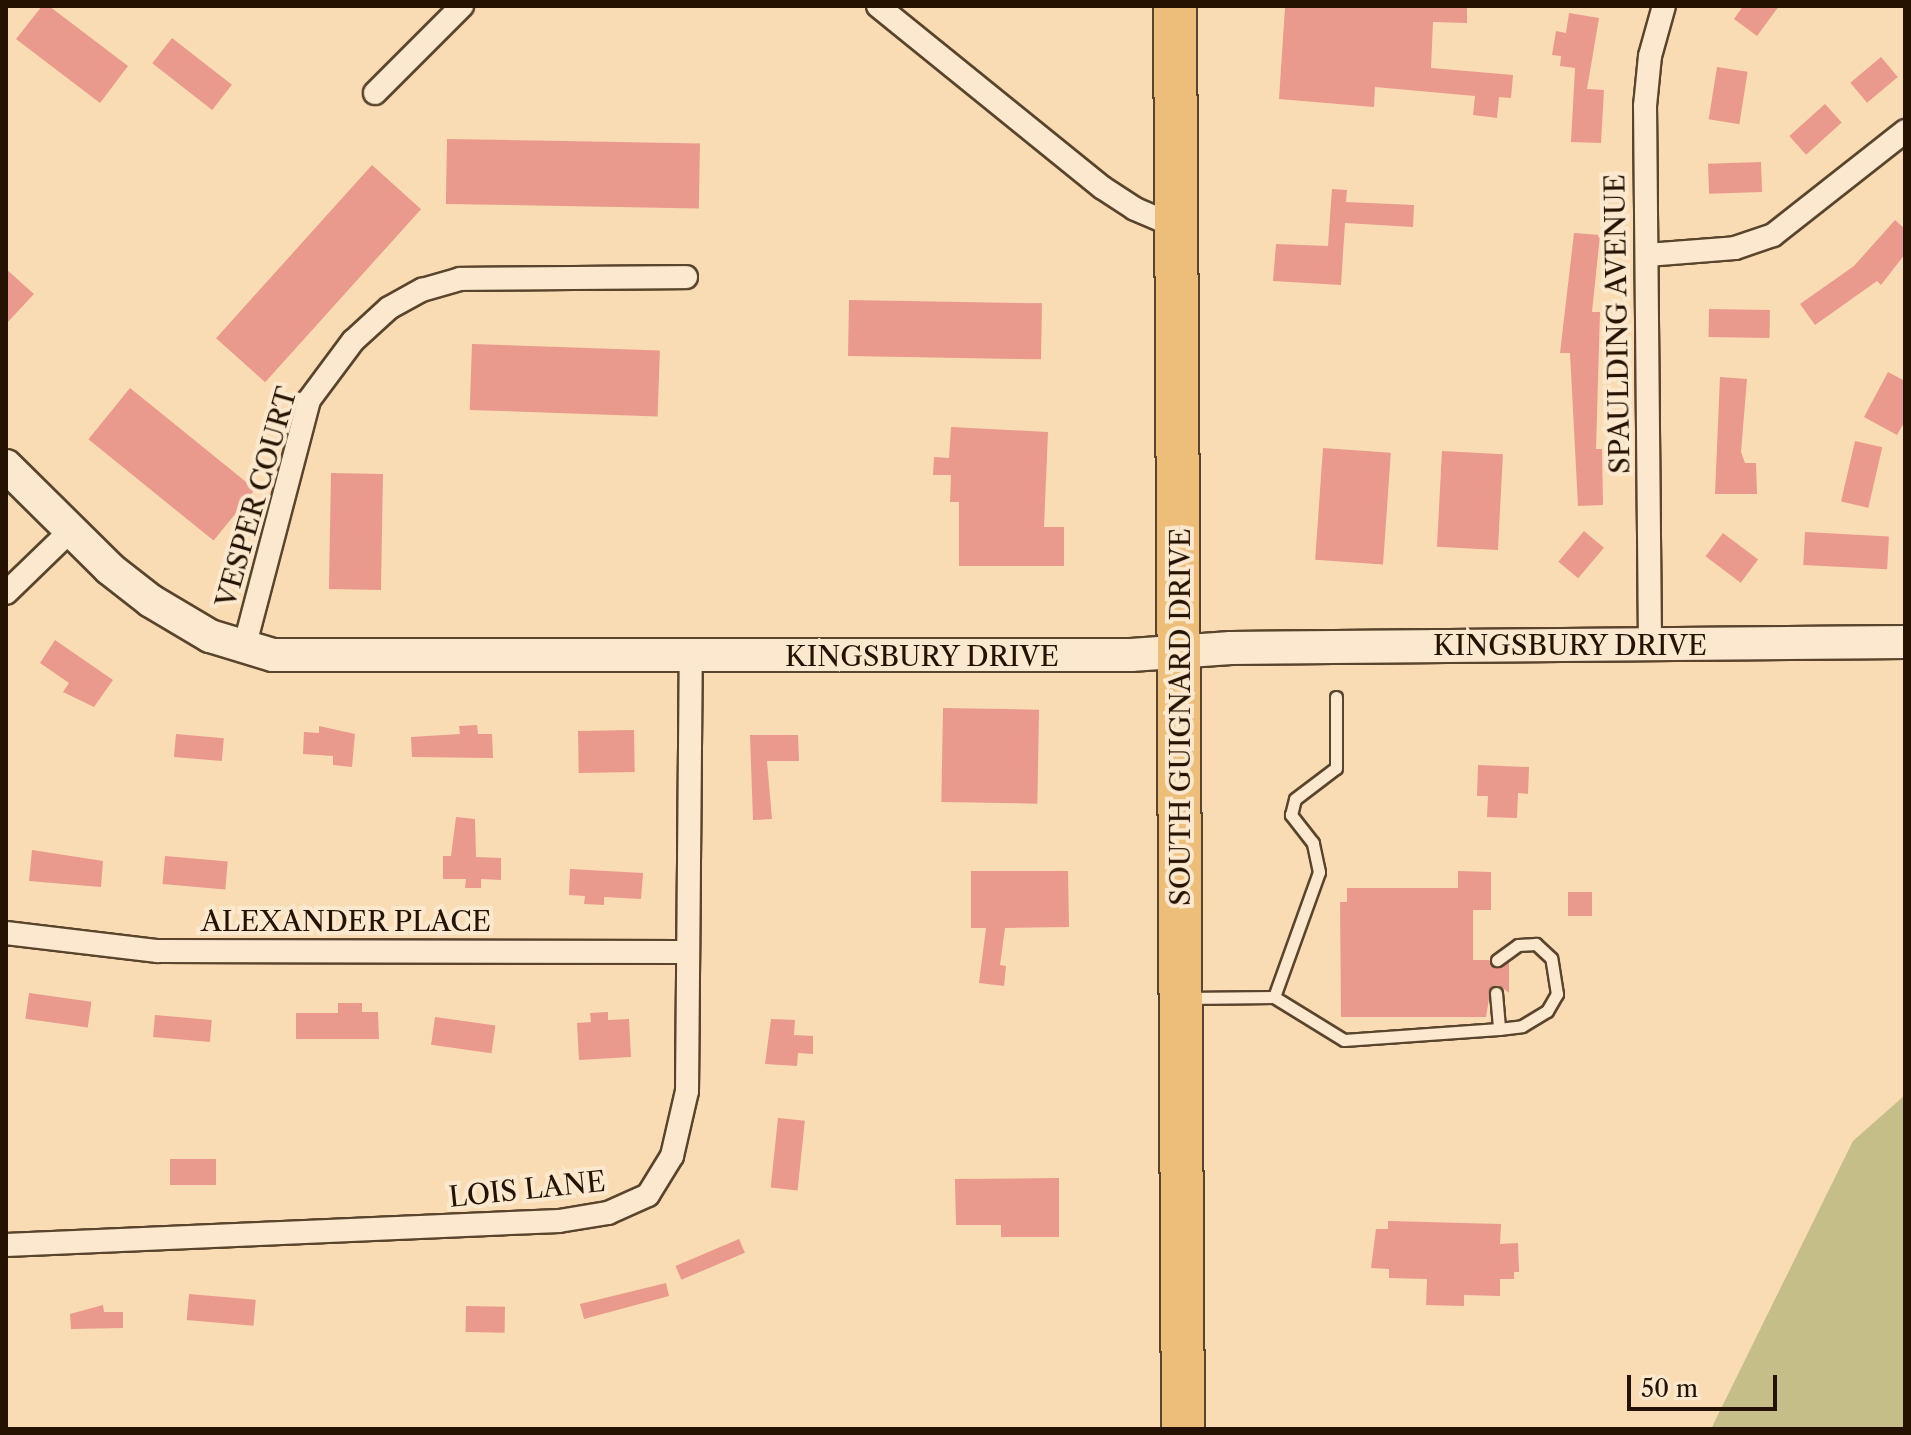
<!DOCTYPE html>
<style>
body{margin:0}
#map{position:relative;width:1911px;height:1435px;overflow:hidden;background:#f9dcb3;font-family:"Libre Caslon Text",serif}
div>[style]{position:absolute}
.green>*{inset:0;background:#c5be88}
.building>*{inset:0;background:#ea998d;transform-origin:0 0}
.roads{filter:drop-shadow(2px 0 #5a442d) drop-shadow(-2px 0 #5a442d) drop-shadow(0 2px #5a442d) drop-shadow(0 -2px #5a442d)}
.lane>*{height:11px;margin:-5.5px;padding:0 5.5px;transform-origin:5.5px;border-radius:5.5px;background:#fbe8ce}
.street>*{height:22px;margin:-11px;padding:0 11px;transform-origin:11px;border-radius:11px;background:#fbe8ce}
.secondary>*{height:32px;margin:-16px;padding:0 16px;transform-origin:16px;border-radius:16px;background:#fbe8ce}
.highway>*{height:42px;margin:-21px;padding:0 21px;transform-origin:21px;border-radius:21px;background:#ecbe7a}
span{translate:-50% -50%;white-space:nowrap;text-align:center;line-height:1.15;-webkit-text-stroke:8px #fbe8ce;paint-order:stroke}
.street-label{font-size:28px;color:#251200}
.frame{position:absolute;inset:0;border:8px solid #251200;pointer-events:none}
.scale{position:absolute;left:1627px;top:1375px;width:150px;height:36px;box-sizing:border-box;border:4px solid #251200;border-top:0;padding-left:10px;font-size:24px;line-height:28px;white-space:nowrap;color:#251200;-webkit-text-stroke:6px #fbe8ce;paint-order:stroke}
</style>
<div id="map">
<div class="green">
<div style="clip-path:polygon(1905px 1095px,1905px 1429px,1711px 1429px,1853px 1141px)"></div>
</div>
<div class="building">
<div style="clip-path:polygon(42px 6px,49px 6px,128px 66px,100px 103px,16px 39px)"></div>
<div style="clip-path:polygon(1467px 6px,1467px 23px,1433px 22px,1431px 68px,1513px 75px,1511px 98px,1499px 97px,1497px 118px,1473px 115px,1475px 96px,1375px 87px,1374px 107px,1279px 99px,1285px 8px)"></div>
<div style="clip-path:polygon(1743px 6px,1779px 6px,1757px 36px,1734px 19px)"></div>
<div style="clip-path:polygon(1569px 13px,1599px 18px,1587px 89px,1604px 90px,1601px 143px,1571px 142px,1575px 68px,1560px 66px,1561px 56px,1552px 55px,1556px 31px,1566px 33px)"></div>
<div style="left:172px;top:38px;width:76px;height:32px;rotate:38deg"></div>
<div style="left:1881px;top:57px;width:26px;height:40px;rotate:50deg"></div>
<div style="left:1717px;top:67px;width:31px;height:53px;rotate:9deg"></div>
<div style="left:1825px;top:104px;width:25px;height:48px;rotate:48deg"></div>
<div style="left:447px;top:139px;width:253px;height:65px;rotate:1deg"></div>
<div style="left:1761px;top:162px;width:30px;height:53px;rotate:88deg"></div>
<div style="left:372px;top:165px;width:66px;height:233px;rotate:42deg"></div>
<div style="clip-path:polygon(1332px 189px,1347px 190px,1346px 202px,1414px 205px,1413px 227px,1345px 223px,1341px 285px,1273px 281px,1276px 244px,1328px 246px)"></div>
<div style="clip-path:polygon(1895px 220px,1905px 229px,1905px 254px,1881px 285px,1877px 281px,1815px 325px,1800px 304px,1854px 266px)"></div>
<div style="clip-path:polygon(1574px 233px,1600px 235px,1592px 312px,1600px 312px,1596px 449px,1602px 449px,1603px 505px,1578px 506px,1570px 353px,1560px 353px)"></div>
<div style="clip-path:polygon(6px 269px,34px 294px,6px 324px)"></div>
<div style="left:849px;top:300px;width:193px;height:56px;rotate:1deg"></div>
<div style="left:1709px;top:309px;width:61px;height:28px;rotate:1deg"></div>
<div style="left:472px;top:344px;width:188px;height:66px;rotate:2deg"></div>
<div style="clip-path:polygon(1888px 372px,1905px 381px,1905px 421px,1897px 435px,1864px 417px)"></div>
<div style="clip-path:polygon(1720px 377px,1747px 379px,1741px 452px,1745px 463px,1756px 463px,1757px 494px,1715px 494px)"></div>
<div style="left:130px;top:388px;width:161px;height:66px;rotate:39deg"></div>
<div style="clip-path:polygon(951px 427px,1048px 432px,1044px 527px,1064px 527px,1064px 566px,959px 566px,959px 502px,950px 502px,951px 475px,933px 475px,934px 457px,949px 458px)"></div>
<div style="left:1855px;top:441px;width:28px;height:62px;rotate:13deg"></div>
<div style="left:1323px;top:448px;width:68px;height:112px;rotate:4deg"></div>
<div style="left:1442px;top:451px;width:61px;height:96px;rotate:3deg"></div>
<div style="left:331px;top:473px;width:52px;height:116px;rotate:1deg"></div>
<div style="left:1584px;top:531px;width:26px;height:40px;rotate:40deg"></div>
<div style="left:1805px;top:532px;width:84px;height:33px;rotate:3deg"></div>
<div style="left:1723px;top:533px;width:44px;height:29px;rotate:37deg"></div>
<div style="clip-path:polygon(55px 640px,113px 680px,94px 707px,63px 692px,69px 683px,40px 663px)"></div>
<div style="left:943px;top:708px;width:96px;height:94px;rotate:1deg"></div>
<div style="clip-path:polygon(477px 725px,478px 734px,492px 734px,493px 758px,412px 757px,411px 737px,460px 734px,459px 726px)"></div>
<div style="clip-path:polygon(319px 726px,355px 734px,352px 767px,333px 765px,333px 756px,303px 754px,304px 732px,319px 733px)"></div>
<div style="left:634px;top:730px;width:42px;height:56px;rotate:89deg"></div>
<div style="left:176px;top:734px;width:48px;height:23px;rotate:5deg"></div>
<div style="clip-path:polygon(750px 735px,798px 735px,799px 761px,767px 761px,772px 819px,753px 820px)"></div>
<div style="clip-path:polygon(1478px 765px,1529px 767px,1528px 794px,1518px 793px,1517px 818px,1487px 817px,1488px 796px,1477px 796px)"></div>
<div style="clip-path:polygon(456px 817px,475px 819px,476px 857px,501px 858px,501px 880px,481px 879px,481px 888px,465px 888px,466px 879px,443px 879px,443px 856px,451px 856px)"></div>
<div style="clip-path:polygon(32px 850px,103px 861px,101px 887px,29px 881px)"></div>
<div style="left:165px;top:856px;width:63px;height:28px;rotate:5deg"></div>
<div style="clip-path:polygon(570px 869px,643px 873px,641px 899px,604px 897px,604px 905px,584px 904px,585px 896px,569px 895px)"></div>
<div style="clip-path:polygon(971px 871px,1068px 871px,1069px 927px,1005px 928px,1000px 965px,1006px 966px,1004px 986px,979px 983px,986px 928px,971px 928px)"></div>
<div style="clip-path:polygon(1458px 871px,1491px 872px,1491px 910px,1473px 910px,1473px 960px,1489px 960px,1497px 968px,1509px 962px,1509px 993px,1499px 985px,1491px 987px,1486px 1017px,1341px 1017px,1340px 902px,1347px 902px,1347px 888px,1458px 888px)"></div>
<div style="left:1592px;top:892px;width:24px;height:24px;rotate:90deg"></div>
<div style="left:29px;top:993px;width:63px;height:26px;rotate:8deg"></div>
<div style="clip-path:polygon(338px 1003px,362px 1003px,362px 1012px,378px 1012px,379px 1039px,296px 1039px,296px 1013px,338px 1013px)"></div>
<div style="clip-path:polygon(608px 1012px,608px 1020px,629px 1019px,631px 1057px,579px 1060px,577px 1023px,591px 1022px,590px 1013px)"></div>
<div style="left:155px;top:1015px;width:57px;height:22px;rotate:5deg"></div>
<div style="left:435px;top:1017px;width:61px;height:28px;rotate:8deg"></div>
<div style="clip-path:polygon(771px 1019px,795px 1020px,794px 1035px,813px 1036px,813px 1054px,798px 1053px,797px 1066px,765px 1064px)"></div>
<div style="left:778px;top:1118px;width:27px;height:70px;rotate:6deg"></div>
<div style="left:216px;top:1159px;width:26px;height:46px;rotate:90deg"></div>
<div style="clip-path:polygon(1059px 1178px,1059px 1237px,1001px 1237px,1001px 1225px,956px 1225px,955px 1179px)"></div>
<div style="clip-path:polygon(1388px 1221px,1501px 1224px,1500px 1244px,1518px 1243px,1519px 1272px,1514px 1272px,1514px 1279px,1500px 1279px,1500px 1296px,1464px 1295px,1464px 1306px,1426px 1305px,1427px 1279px,1389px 1278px,1389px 1269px,1371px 1268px,1376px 1229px,1388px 1229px)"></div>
<div style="left:739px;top:1239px;width:15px;height:69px;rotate:67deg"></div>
<div style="clip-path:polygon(666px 1283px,669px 1296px,584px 1319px,580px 1304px)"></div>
<div style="left:189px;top:1294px;width:67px;height:26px;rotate:5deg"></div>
<div style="clip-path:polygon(103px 1305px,104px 1312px,123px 1312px,123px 1328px,71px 1329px,70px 1314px)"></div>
<div style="left:466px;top:1306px;width:39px;height:26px;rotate:1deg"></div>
</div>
<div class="roads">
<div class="lane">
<div style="left:1496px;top:993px;width:36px;rotate:85deg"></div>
<div style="left:1274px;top:997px;width:133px;rotate:-70.2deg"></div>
<div style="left:1319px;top:872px;width:30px;rotate:-102deg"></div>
<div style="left:1313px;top:843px;width:36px;rotate:-128deg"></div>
<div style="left:1291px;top:815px;width:16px;rotate:-76deg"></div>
<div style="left:1295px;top:799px;width:51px;rotate:-37.1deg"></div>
<div style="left:1336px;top:768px;width:71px;rotate:-90deg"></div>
<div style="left:1186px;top:998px;width:88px;rotate:-0.7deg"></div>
<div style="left:1274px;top:997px;width:82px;rotate:31.6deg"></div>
<div style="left:1344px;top:1040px;width:155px;rotate:-4.1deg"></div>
<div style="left:1499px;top:1029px;width:23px;rotate:-7deg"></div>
<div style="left:1522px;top:1026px;width:29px;rotate:-31deg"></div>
<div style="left:1547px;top:1011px;width:20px;rotate:-60deg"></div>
<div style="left:1557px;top:994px;width:36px;rotate:-99deg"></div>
<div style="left:1551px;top:958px;width:21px;rotate:-137deg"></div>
<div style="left:1536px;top:944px;width:18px;rotate:177deg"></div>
<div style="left:1518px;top:945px;width:26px;rotate:144deg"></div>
</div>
<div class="street">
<div style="left:878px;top:6px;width:289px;rotate:39deg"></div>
<div style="left:1103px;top:188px;width:38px;rotate:33deg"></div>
<div style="left:1135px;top:209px;width:43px;rotate:23deg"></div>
<div style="left:375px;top:93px;width:123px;rotate:-45deg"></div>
<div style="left:1647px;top:255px;width:88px;rotate:-4.5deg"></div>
<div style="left:1735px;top:248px;width:40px;rotate:-18.9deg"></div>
<div style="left:1773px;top:235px;width:168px;rotate:-38.2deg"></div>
<div style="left:6px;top:593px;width:89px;rotate:-44.1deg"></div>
<div style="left:1650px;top:644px;width:538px;rotate:-90.53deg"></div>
<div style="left:1645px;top:106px;width:50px;rotate:-84.3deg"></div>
<div style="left:1650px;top:56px;width:52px;rotate:-74.4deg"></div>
<div style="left:244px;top:648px;width:256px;rotate:-75.3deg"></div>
<div style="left:309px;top:400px;width:74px;rotate:-53.3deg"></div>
<div style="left:353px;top:341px;width:49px;rotate:-42.5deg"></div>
<div style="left:389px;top:308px;width:38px;rotate:-29deg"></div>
<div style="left:422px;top:290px;width:40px;rotate:-16deg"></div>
<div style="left:460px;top:279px;width:226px;rotate:-0.5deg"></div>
<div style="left:6px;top:933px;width:153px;rotate:6.8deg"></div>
<div style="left:158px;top:951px;width:530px;rotate:0.11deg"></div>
<div style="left:6px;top:1245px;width:554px;rotate:-2.49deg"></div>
<div style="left:559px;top:1221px;width:50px;rotate:-9.3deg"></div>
<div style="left:608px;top:1213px;width:44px;rotate:-24.2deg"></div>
<div style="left:648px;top:1195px;width:46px;rotate:-58.4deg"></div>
<div style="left:672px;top:1156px;width:67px;rotate:-77deg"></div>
<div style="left:687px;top:1091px;width:434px;rotate:-89.5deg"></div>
</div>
<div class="secondary">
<div style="left:6px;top:466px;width:146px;rotate:44.7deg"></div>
<div style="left:110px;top:569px;width:52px;rotate:38deg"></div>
<div style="left:151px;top:601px;width:69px;rotate:30.7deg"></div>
<div style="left:210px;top:636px;width:66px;rotate:16.8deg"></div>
<div style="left:273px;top:655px;width:858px"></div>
<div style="left:1131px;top:655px;width:100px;rotate:-4deg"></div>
<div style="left:1231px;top:648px;width:674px;rotate:-0.51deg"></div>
</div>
<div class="highway">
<div style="left:1175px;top:6px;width:1423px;rotate:89.68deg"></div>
</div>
</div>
<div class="street-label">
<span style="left:1617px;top:324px;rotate:-91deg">SPAULDING AVENUE</span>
<span style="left:256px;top:497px;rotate:-74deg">VESPER COURT</span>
<span style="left:1570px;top:645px">KINGSBURY DRIVE</span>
<span style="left:922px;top:656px">KINGSBURY DRIVE</span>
<span style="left:1180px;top:717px;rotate:-90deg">SOUTH GUIGNARD DRIVE</span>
<span style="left:346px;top:921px">ALEXANDER PLACE</span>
<span style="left:527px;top:1189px;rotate:-6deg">LOIS LANE</span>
</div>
<div class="frame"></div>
<div class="scale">50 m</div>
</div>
